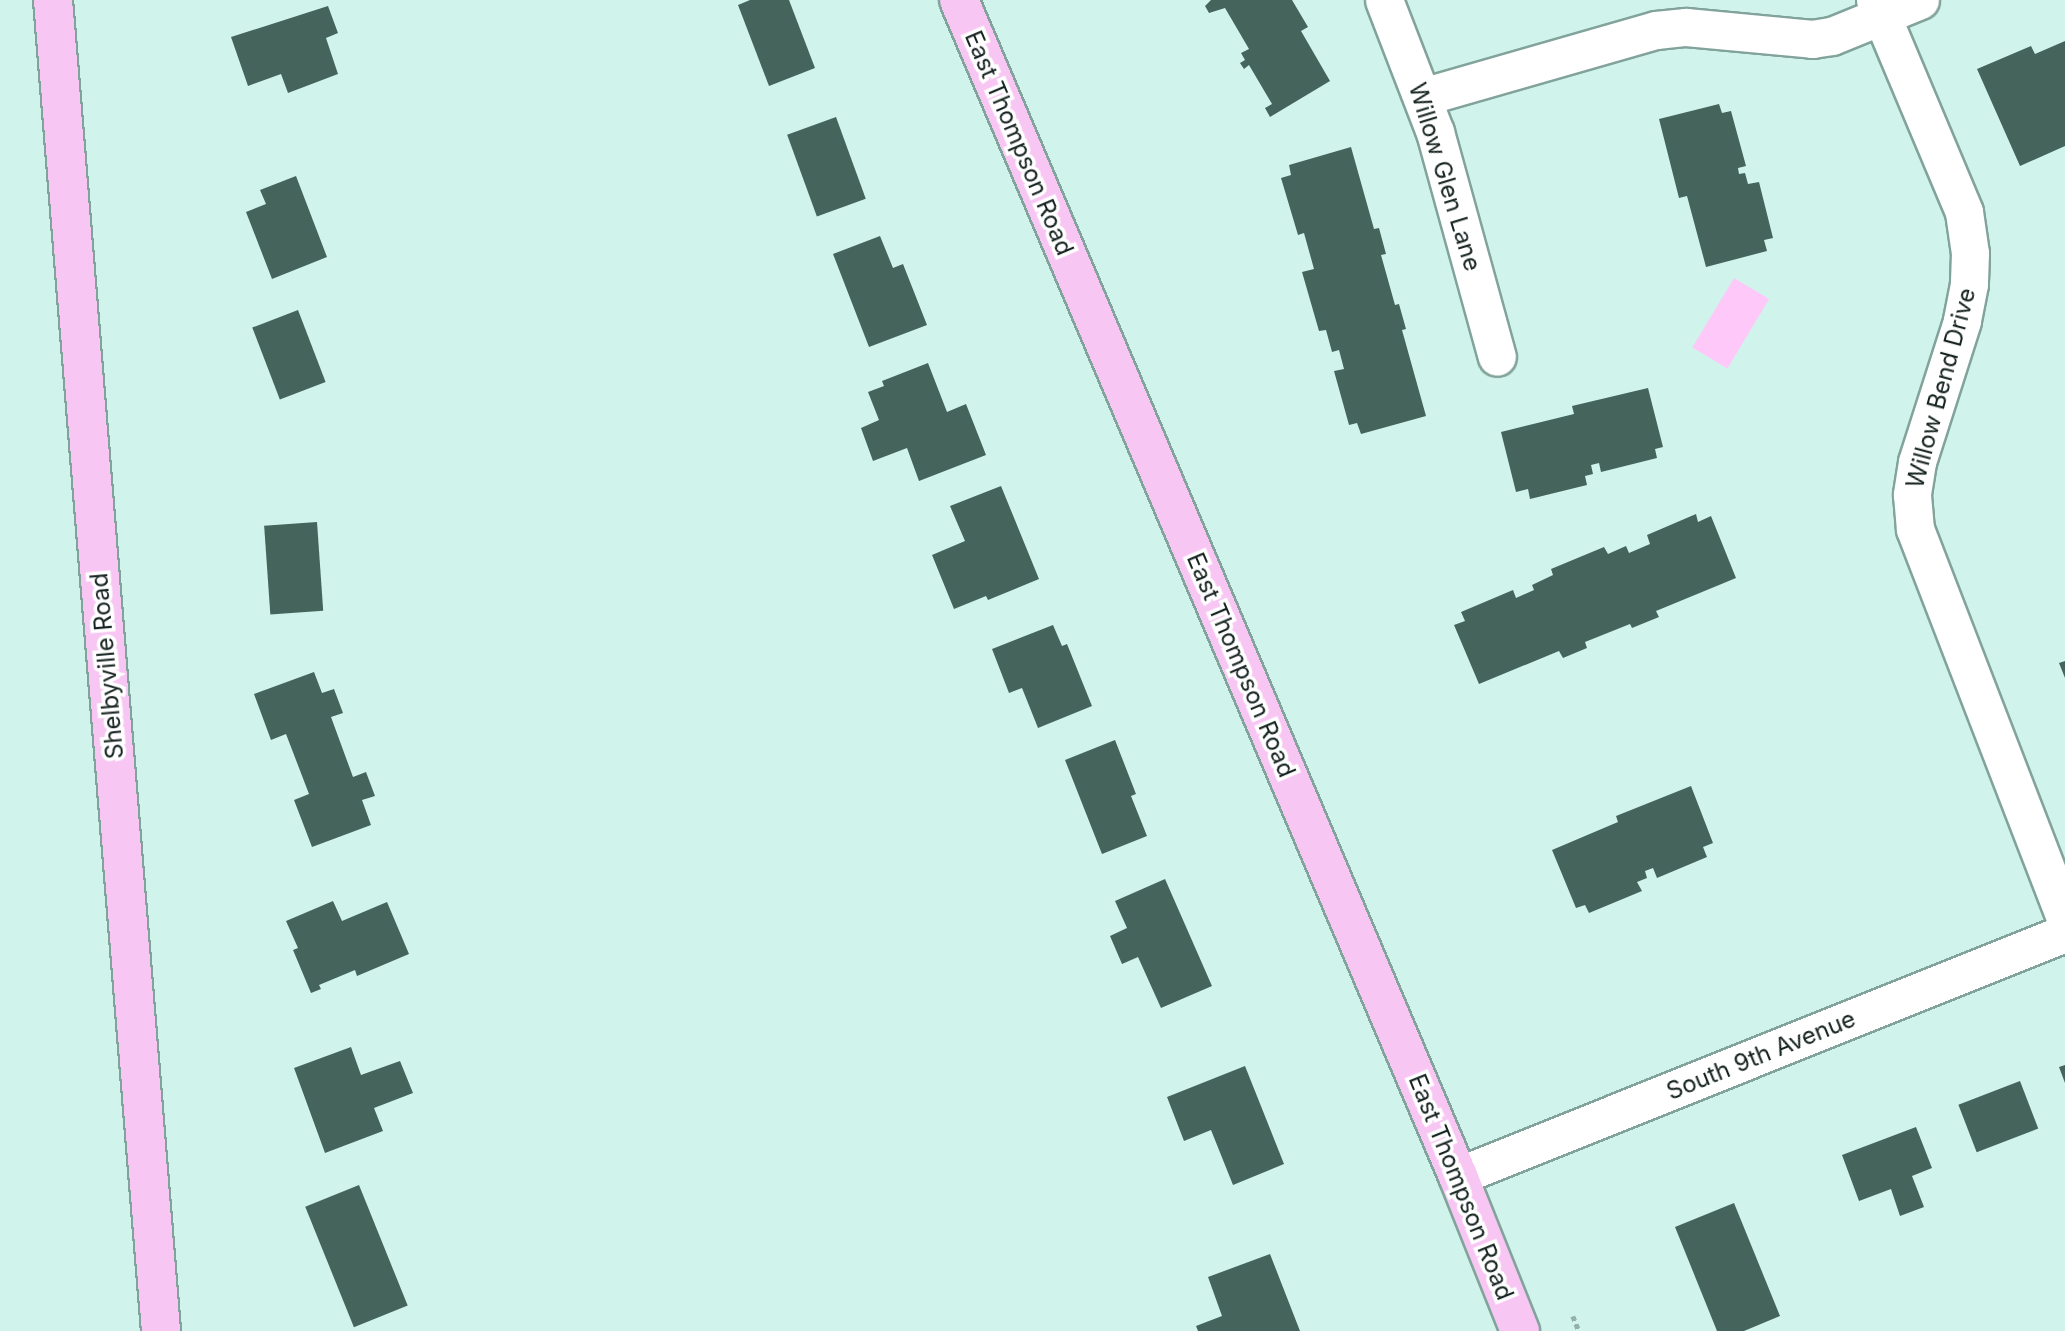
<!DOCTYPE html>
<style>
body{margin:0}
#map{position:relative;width:2065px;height:1331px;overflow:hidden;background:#d0f4eb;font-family:Inter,sans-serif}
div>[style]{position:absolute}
.green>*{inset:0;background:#fec9f8;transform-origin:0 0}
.building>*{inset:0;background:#44645c;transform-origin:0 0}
.path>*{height:4.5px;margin-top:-2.25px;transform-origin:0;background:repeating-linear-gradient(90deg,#94b1a9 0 5px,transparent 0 8.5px)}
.roads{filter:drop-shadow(2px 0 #82a39b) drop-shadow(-2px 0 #82a39b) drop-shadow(0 2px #82a39b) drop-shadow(0 -2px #82a39b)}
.minor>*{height:37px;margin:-18.5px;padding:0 18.5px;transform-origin:18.5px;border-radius:18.5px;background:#fff}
.major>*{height:38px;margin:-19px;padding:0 19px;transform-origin:19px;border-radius:19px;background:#f8c6f3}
span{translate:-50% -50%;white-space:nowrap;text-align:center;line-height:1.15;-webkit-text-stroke:7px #fff;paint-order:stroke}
.street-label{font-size:24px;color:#162320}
</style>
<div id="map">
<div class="green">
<div style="left:1734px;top:278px;width:41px;height:81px;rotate:31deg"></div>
</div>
<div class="building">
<div style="clip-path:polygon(750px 0,789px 0,815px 68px,769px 86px,738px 5px)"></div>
<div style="clip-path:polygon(1211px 0,1292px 0,1308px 27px,1301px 31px,1330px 81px,1270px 117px,1265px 108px,1272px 104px,1249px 65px,1244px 69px,1240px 63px,1245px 60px,1241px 53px,1249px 49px,1225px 8px,1209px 13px,1205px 6px)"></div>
<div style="clip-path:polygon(328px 6px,338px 33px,326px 38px,338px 74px,288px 93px,281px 74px,248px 86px,231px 37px)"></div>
<div style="clip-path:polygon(2065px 41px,2065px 146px,2020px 166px,1977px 69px,2031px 46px,2035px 54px)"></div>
<div style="clip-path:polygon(1719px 104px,1722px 113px,1731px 111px,1746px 166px,1738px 168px,1739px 174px,1745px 173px,1748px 184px,1759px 182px,1773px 238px,1764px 240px,1767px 251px,1706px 267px,1687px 196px,1679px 198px,1659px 119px)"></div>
<div style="left:836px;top:117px;width:87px;height:52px;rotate:70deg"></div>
<div style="clip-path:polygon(1351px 147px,1374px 229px,1379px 228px,1386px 254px,1381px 255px,1395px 305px,1399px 304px,1406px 329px,1402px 330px,1426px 416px,1361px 434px,1357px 423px,1349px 425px,1334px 371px,1344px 369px,1339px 350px,1332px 352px,1326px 330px,1319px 331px,1302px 272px,1314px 269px,1304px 233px,1298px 235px,1281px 178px,1291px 175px,1289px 165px)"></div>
<div style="clip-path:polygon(296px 176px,327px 257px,272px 279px,246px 212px,266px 204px,260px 190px)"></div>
<div style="clip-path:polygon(880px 236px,893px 268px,903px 264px,927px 325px,869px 347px,833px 254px)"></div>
<div style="left:298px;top:310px;width:77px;height:49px;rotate:69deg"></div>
<div style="clip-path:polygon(928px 363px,947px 412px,966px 404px,986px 455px,919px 481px,907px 448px,873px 461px,861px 428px,879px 420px,868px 392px,884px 386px,882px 381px)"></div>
<div style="clip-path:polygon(1648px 388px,1663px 447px,1655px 449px,1657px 458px,1601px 472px,1599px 463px,1591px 465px,1593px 474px,1585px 476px,1587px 485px,1530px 499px,1528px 489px,1516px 492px,1501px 432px,1574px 414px,1572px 406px)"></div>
<div style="clip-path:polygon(1001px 486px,1039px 579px,988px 600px,986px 596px,954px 609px,932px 555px,965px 541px,950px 506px)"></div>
<div style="clip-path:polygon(1696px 514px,1698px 522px,1711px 516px,1736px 578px,1656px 611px,1659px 617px,1632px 628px,1630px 624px,1585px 642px,1587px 648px,1563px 658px,1559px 651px,1479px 684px,1454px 625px,1465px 621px,1461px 612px,1513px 590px,1516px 598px,1534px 590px,1532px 585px,1553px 575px,1551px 569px,1604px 547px,1608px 554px,1626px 546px,1629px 553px,1650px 544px,1647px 535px)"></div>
<div style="left:317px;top:522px;width:89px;height:53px;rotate:86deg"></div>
<div style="clip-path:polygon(1053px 625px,1062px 646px,1067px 644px,1092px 706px,1038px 728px,1022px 688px,1009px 693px,992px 649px)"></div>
<div style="clip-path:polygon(2065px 661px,2065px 678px,2059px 663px)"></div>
<div style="clip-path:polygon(314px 672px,322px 693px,334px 689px,343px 713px,331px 717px,353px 777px,366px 772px,375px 796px,362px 800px,371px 825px,312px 847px,294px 800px,309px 794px,286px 734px,271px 740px,254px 694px)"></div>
<div style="clip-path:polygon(1115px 740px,1136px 794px,1131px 796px,1147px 836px,1102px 854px,1065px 760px)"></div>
<div style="clip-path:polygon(1691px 786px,1713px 843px,1703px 847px,1707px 857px,1657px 878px,1653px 868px,1645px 871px,1647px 878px,1637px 882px,1642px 891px,1589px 913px,1585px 905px,1576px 908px,1552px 850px,1618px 822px,1616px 816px)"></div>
<div style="clip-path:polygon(1165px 879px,1212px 986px,1161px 1008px,1138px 957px,1122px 964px,1110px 936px,1127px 928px,1115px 901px)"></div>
<div style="clip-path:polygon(333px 901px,342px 921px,387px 902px,409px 954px,357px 976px,355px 970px,319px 985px,321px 989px,311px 993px,293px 950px,298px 948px,286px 921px)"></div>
<div style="clip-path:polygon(351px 1047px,361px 1075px,400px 1061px,413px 1093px,374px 1108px,383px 1131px,325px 1153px,294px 1068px)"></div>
<div style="clip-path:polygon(2065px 1065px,2065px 1083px,2059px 1067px)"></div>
<div style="clip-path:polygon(1245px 1066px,1284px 1164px,1233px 1185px,1211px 1130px,1184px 1141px,1167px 1097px)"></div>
<div style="left:2020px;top:1081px;width:51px;height:66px;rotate:69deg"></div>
<div style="clip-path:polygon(1916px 1127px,1932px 1168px,1912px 1176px,1924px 1207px,1900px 1216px,1891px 1189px,1859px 1201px,1842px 1155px)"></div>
<div style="left:359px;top:1185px;width:130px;height:58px;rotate:68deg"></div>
<div style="clip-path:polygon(1734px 1203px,1780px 1316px,1744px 1331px,1717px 1331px,1675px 1227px)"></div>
<div style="clip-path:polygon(1270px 1254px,1300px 1331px,1198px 1331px,1196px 1326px,1222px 1316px,1208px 1277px)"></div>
</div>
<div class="path">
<div style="left:1573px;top:1316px;width:16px;rotate:68deg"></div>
</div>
<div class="roads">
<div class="minor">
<div style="left:1384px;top:0;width:142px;rotate:68.9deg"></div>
<div style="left:1435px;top:132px;width:233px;rotate:74.6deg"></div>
<div style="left:1875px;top:0;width:230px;rotate:67.2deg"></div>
<div style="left:1964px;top:212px;width:41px;rotate:81.7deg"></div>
<div style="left:1970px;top:253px;width:31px;rotate:92deg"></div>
<div style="left:1969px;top:284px;width:38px;rotate:101deg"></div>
<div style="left:1962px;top:321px;width:148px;rotate:107.7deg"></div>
<div style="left:1917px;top:462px;width:33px;rotate:99deg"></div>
<div style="left:1912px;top:495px;width:34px;rotate:85deg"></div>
<div style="left:1915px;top:529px;width:416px;rotate:68.9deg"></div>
<div style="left:1422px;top:97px;width:243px;rotate:-16deg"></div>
<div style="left:1656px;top:30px;width:30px;rotate:-6deg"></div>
<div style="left:1686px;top:27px;width:127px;rotate:5.4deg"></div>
<div style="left:1812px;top:39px;width:20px;rotate:-9deg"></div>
<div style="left:1832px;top:36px;width:95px;rotate:-22.2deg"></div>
<div style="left:1458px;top:1176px;width:654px;rotate:-21.82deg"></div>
</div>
<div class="major">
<div style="left:53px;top:0;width:1335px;rotate:85.36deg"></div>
<div style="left:959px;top:0;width:1277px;rotate:67.01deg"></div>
<div style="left:1458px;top:1176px;width:167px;rotate:68.2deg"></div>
</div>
</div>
<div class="street-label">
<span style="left:1019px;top:143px;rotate:67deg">East Thompson Road</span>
<span style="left:1445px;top:177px;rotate:73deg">Willow Glen Lane</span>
<span style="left:1941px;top:388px;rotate:-75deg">Willow Bend Drive</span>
<span style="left:1241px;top:665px;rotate:67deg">East Thompson Road</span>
<span style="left:107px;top:666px;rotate:-95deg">Shelbyville Road</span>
<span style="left:1761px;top:1055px;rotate:-22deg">South 9th Avenue</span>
<span style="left:1461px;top:1187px;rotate:68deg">East Thompson Road</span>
</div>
</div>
